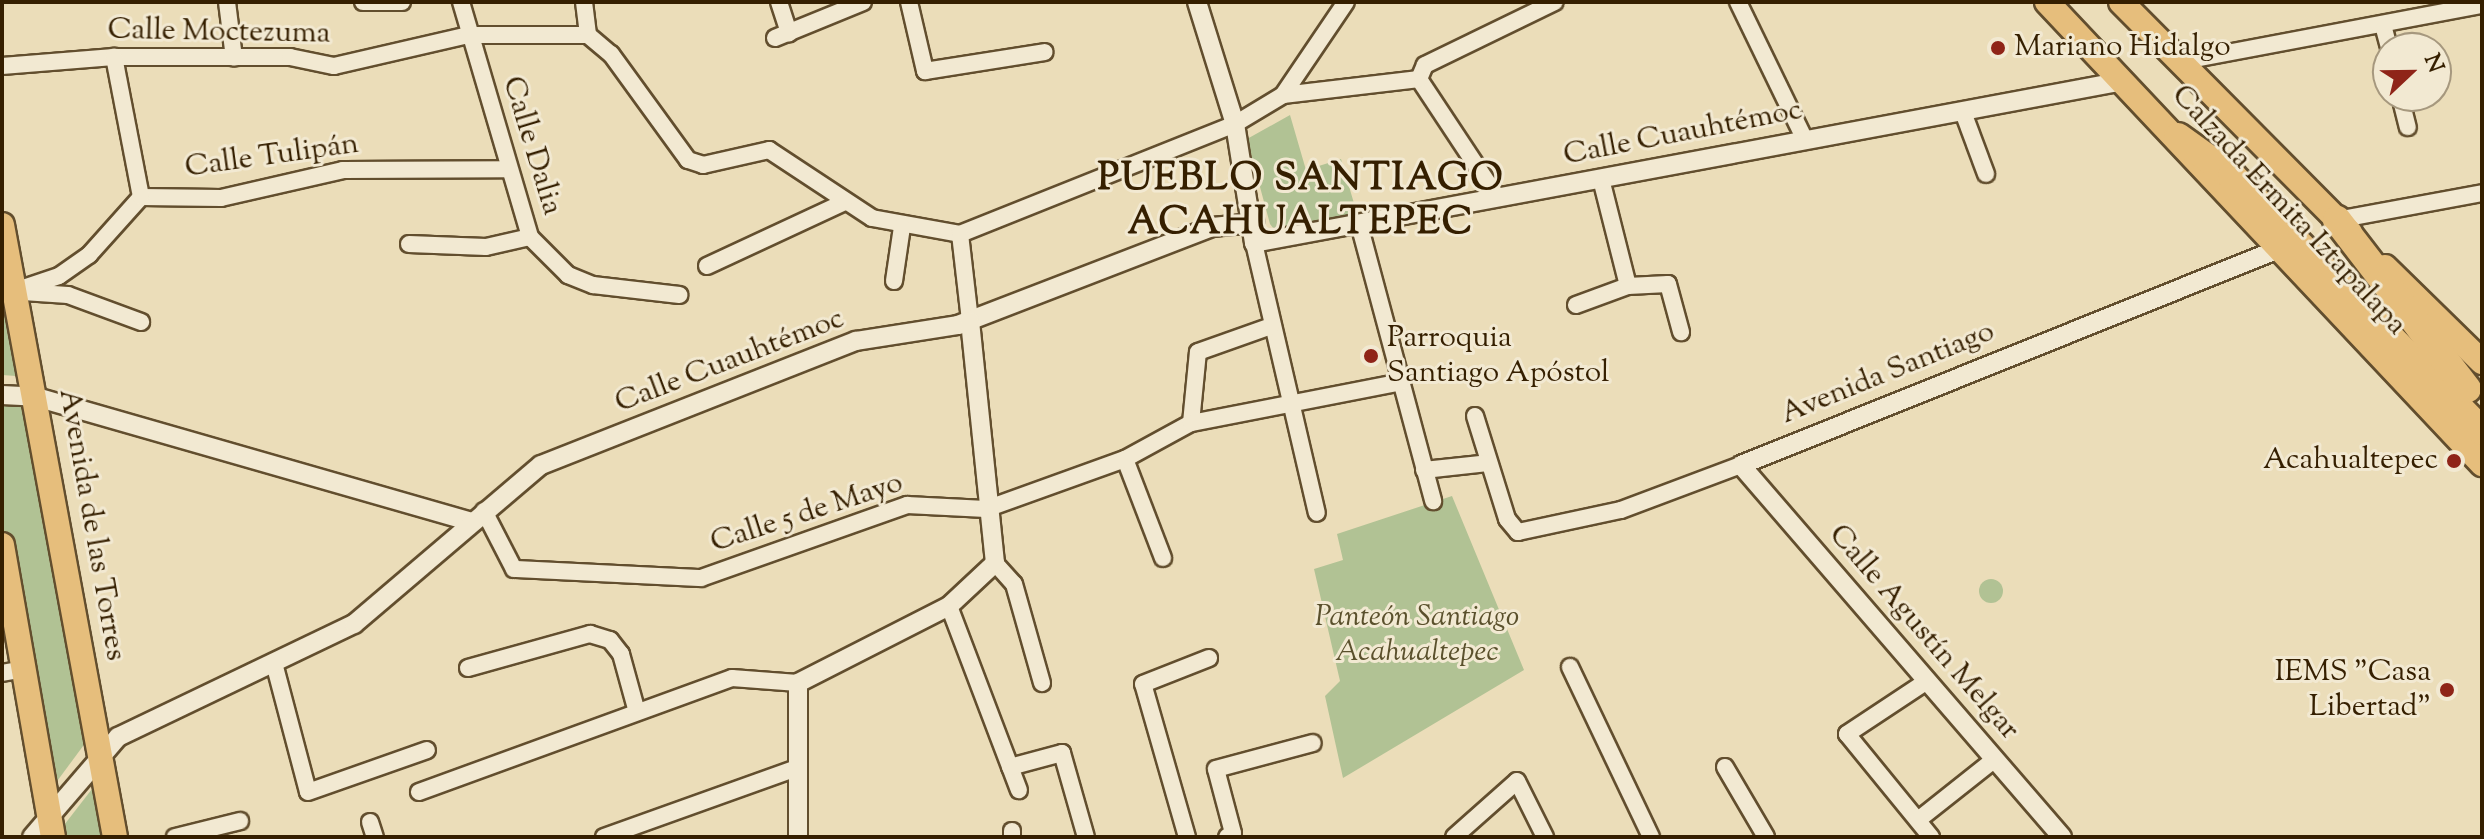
<!DOCTYPE html>
<meta charset="utf-8">
<style>
body{margin:0}
#map{position:relative;width:2484px;height:839px;overflow:hidden;background:#ebddb9;font-family:"Sorts Mill Goudy",serif}
div>[style]{position:absolute}
.green>*{inset:0;background:#b1c294}
.round{border-radius:50%}
.roads{filter:drop-shadow(2px 0 #624e2e) drop-shadow(-2px 0 #624e2e) drop-shadow(0 2px #624e2e) drop-shadow(0 -2px #624e2e)}
.minor>*{height:16px;margin:-8px;padding:0 8px;transform-origin:8px;border-radius:8px;background:#f2e9d2}
.tertiary>*{height:18px;margin:-9px;padding:0 9px;transform-origin:9px;border-radius:9px;background:#f2e9d2}
.primary>*{height:24px;margin:-12px;padding:0 12px;transform-origin:12px;border-radius:12px;background:#e6be7c}
.motorway>*{height:28px;margin:-14px;padding:0 14px;transform-origin:14px;border-radius:14px;background:#e6be7c}
.dots>*{width:22px;height:22px;translate:-50% -50%;box-sizing:border-box;border:4px solid #f2e9d2;border-radius:50%}
span{translate:-50% -50%;white-space:nowrap;text-align:center;line-height:1.15;-webkit-text-stroke:6px #f2e9d2;paint-order:stroke}
.street-label{font-size:30px;color:#351f00}
.poi-label{font-size:30px;color:#351f00}
.left{translate:0 -50%;text-align:left}
.right{translate:-100% -50%;text-align:right}
.park-label{font-size:30px;color:#5a502c;font-style:italic}
.district-label{font-size:38px;color:#351f00;font-weight:700;letter-spacing:2px}
.frame{position:absolute;inset:0;border:4px solid #351f00;pointer-events:none}
.north{position:absolute;left:2372px;top:32px;width:80px;height:80px;box-sizing:border-box;background:#f2e9d2;border:2px solid #a6987e;border-radius:50%;rotate:68deg;font-size:22px;font-weight:700;line-height:32px;text-align:center;color:#351f00}
.north::after{content:'';display:block;margin:auto;width:28px;height:36px;background:#8f2418;clip-path:polygon(50% 0,100% 100%,50% 72%,0 100%)}
</style>
<div id="map">
<div class="green">
<div style="clip-path:polygon(1290px 115px,1306px 170px,1341px 159px,1358px 217px,1277px 233px,1270px 224px,1247px 139px)"></div>
<div style="clip-path:polygon(2px 298px,16px 376px,2px 375px)"></div>
<div style="clip-path:polygon(2px 405px,26px 406px,89px 738px,52px 788px,2px 520px)"></div>
<div style="clip-path:polygon(1452px 496px,1524px 670px,1343px 778px,1325px 696px,1340px 681px,1314px 569px,1343px 560px,1337px 534px)"></div>
<div class="round" style="left:1979px;top:579px;width:24px;height:24px"></div>
<div style="clip-path:polygon(92px 789px,101px 837px,62px 837px,61px 829px)"></div>
</div>
<div class="roads">
<div class="minor">
<div style="left:227px;top:2px;width:56px;rotate:82.9deg"></div>
<div style="left:363px;top:2px;width:39px"></div>
<div style="left:461px;top:2px;width:245px;rotate:73.6deg"></div>
<div style="left:530px;top:237px;width:54px;rotate:45deg"></div>
<div style="left:568px;top:275px;width:27px;rotate:22deg"></div>
<div style="left:593px;top:285px;width:87px;rotate:6.6deg"></div>
<div style="left:584px;top:2px;width:33px;rotate:83deg"></div>
<div style="left:779px;top:2px;width:33px;rotate:72deg"></div>
<div style="left:909px;top:2px;width:71px;rotate:76.9deg"></div>
<div style="left:925px;top:71px;width:121px;rotate:-9deg"></div>
<div style="left:1738px;top:2px;width:153px;rotate:64.1deg"></div>
<div style="left:2383px;top:25px;width:24px;rotate:75deg"></div>
<div style="left:775px;top:38px;width:95px;rotate:-22.2deg"></div>
<div style="left:2179px;top:62px;width:308px;rotate:-10.7deg"></div>
<div style="left:2px;top:66px;width:112px;rotate:-4.6deg"></div>
<div style="left:114px;top:57px;width:176px"></div>
<div style="left:290px;top:57px;width:45px;rotate:11.6deg"></div>
<div style="left:334px;top:66px;width:138px;rotate:-13deg"></div>
<div style="left:468px;top:35px;width:120px"></div>
<div style="left:588px;top:35px;width:30px;rotate:40deg"></div>
<div style="left:611px;top:54px;width:131px;rotate:54deg"></div>
<div style="left:688px;top:160px;width:16px;rotate:18deg"></div>
<div style="left:703px;top:165px;width:68px;rotate:-12.8deg"></div>
<div style="left:769px;top:150px;width:123px;rotate:33.4deg"></div>
<div style="left:872px;top:218px;width:89px;rotate:10.3deg"></div>
<div style="left:960px;top:234px;width:296px;rotate:-21.8deg"></div>
<div style="left:1235px;top:124px;width:56px;rotate:-31.1deg"></div>
<div style="left:1283px;top:95px;width:112px;rotate:-55.9deg"></div>
<div style="left:1419px;top:79px;width:141px;rotate:56.5deg"></div>
<div style="left:1283px;top:95px;width:137px;rotate:-6.7deg"></div>
<div style="left:1419px;top:79px;width:15px;rotate:-67deg"></div>
<div style="left:1425px;top:65px;width:144px;rotate:-25.9deg"></div>
<div style="left:2400px;top:96px;width:32px;rotate:76deg"></div>
<div style="left:1963px;top:112px;width:66px;rotate:69.6deg"></div>
<div style="left:1601px;top:179px;width:110px;rotate:75.8deg"></div>
<div style="left:141px;top:197px;width:80px;rotate:0.7deg"></div>
<div style="left:221px;top:198px;width:125px;rotate:-12.9deg"></div>
<div style="left:343px;top:170px;width:164px;rotate:-0.3deg"></div>
<div style="left:2337px;top:220px;width:147px;rotate:-10.5deg"></div>
<div style="left:1359px;top:224px;width:287px;rotate:75deg"></div>
<div style="left:960px;top:234px;width:88px;rotate:83.4deg"></div>
<div style="left:1254px;top:243px;width:277px;rotate:76.9deg"></div>
<div style="left:409px;top:244px;width:77px;rotate:2.2deg"></div>
<div style="left:486px;top:247px;width:45px;rotate:-12.8deg"></div>
<div style="left:707px;top:266px;width:150px;rotate:-24.9deg"></div>
<div style="left:894px;top:281px;width:55px;rotate:-81.6deg"></div>
<div style="left:14px;top:291px;width:47px;rotate:-18.4deg"></div>
<div style="left:59px;top:276px;width:37px;rotate:-35deg"></div>
<div style="left:89px;top:255px;width:78px;rotate:-48.1deg"></div>
<div style="left:141px;top:197px;width:143px;rotate:-100.9deg"></div>
<div style="left:23px;top:292px;width:45px;rotate:3.8deg"></div>
<div style="left:68px;top:295px;width:78px;rotate:20.3deg"></div>
<div style="left:1576px;top:305px;width:55px;rotate:-20.1deg"></div>
<div style="left:1628px;top:286px;width:40px;rotate:-2.9deg"></div>
<div style="left:1668px;top:284px;width:50px;rotate:74.8deg"></div>
<div style="left:1475px;top:416px;width:108px;rotate:72.7deg"></div>
<div style="left:1507px;top:519px;width:17px;rotate:50deg"></div>
<div style="left:1518px;top:532px;width:105px;rotate:-12.1deg"></div>
<div style="left:1621px;top:510px;width:128px;rotate:-20.6deg"></div>
<div style="left:1191px;top:423px;width:71px;rotate:-84.4deg"></div>
<div style="left:1198px;top:352px;width:77px;rotate:-19.6deg"></div>
<div style="left:1125px;top:459px;width:106px;rotate:69deg"></div>
<div style="left:1424px;top:470px;width:64px;rotate:-6.2deg"></div>
<div style="left:484px;top:511px;width:65px;rotate:62.7deg"></div>
<div style="left:514px;top:569px;width:187px;rotate:2.8deg"></div>
<div style="left:701px;top:578px;width:219px;rotate:-19.5deg"></div>
<div style="left:907px;top:505px;width:79px;rotate:2.9deg"></div>
<div style="left:986px;top:509px;width:148px;rotate:-19.8deg"></div>
<div style="left:1125px;top:459px;width:75px;rotate:-28.6deg"></div>
<div style="left:1191px;top:423px;width:214px;rotate:-11deg"></div>
<div style="left:995px;top:563px;width:28px;rotate:48deg"></div>
<div style="left:1014px;top:584px;width:103px;rotate:74.2deg"></div>
<div style="left:949px;top:606px;width:197px;rotate:69.2deg"></div>
<div style="left:274px;top:663px;width:133px;rotate:75.2deg"></div>
<div style="left:308px;top:792px;width:126px;rotate:-19.4deg"></div>
<div style="left:1570px;top:667px;width:188px;rotate:64.5deg"></div>
<div style="left:468px;top:668px;width:127px;rotate:-15.6deg"></div>
<div style="left:590px;top:634px;width:21px;rotate:17deg"></div>
<div style="left:610px;top:640px;width:18px;rotate:52deg"></div>
<div style="left:621px;top:654px;width:60px;rotate:74.6deg"></div>
<div style="left:2px;top:673px;width:23px;rotate:-10deg"></div>
<div style="left:1927px;top:681px;width:96px;rotate:146.5deg"></div>
<div style="left:1847px;top:734px;width:133px;rotate:50.8deg"></div>
<div style="left:1010px;top:767px;width:54px;rotate:-15.1deg"></div>
<div style="left:1062px;top:753px;width:87px;rotate:74.1deg"></div>
<div style="left:1725px;top:767px;width:81px;rotate:59.6deg"></div>
<div style="left:419px;top:792px;width:333px;rotate:-20deg"></div>
<div style="left:732px;top:678px;width:66px;rotate:4.3deg"></div>
<div style="left:1918px;top:820px;width:98px;rotate:-38.4deg"></div>
<div style="left:370px;top:822px;width:16px;rotate:72deg"></div>
<div style="left:1012px;top:831px;width:6px;rotate:90deg"></div>
<div style="left:175px;top:837px;width:67px;rotate:-13.8deg"></div>
<div style="left:604px;top:837px;width:207px;rotate:-19.7deg"></div>
<div style="left:1187px;top:837px;width:159px;rotate:-106deg"></div>
<div style="left:1143px;top:684px;width:71px;rotate:-21.5deg"></div>
<div style="left:1227px;top:837px;width:7px;rotate:-34deg"></div>
<div style="left:1233px;top:833px;width:66px;rotate:-104.9deg"></div>
<div style="left:1216px;top:769px;width:100px;rotate:-15deg"></div>
<div style="left:1454px;top:837px;width:84px;rotate:-41.6deg"></div>
<div style="left:1517px;top:781px;width:63px;rotate:63.4deg"></div>
</div>
<div class="tertiary">
<div style="left:1197px;top:2px;width:128px;rotate:72.7deg"></div>
<div style="left:1235px;top:124px;width:121px;rotate:80.9deg"></div>
<div style="left:1254px;top:243px;width:885px;rotate:-10.55deg"></div>
<div style="left:2px;top:395px;width:34px;rotate:3deg"></div>
<div style="left:36px;top:397px;width:453px;rotate:16deg"></div>
<div style="left:32px;top:837px;width:132px;rotate:-49.3deg"></div>
<div style="left:118px;top:737px;width:262px;rotate:-25.6deg"></div>
<div style="left:354px;top:624px;width:245px;rotate:-40.4deg"></div>
<div style="left:541px;top:465px;width:339px;rotate:-21.5deg"></div>
<div style="left:856px;top:341px;width:103px;rotate:-8.9deg"></div>
<div style="left:958px;top:325px;width:272px;rotate:-21.1deg"></div>
<div style="left:1212px;top:227px;width:43px;rotate:-5.3deg"></div>
<div style="left:798px;top:837px;width:154px;rotate:-90deg"></div>
<div style="left:798px;top:683px;width:169px;rotate:-27deg"></div>
<div style="left:949px;top:606px;width:63px;rotate:-43.1deg"></div>
<div style="left:995px;top:563px;width:243px;rotate:-95.9deg"></div>
<div style="left:2062px;top:837px;width:491px;rotate:-130.8deg"></div>
<div style="left:1741px;top:465px;width:577px;rotate:-21.89deg"></div>
</div>
<div class="primary">
<div style="left:2047px;top:2px;width:635px;rotate:46.72deg"></div>
<div style="left:2121px;top:2px;width:325px;rotate:45.2deg"></div>
<div style="left:2px;top:225px;width:622px;rotate:79.54deg"></div>
<div style="left:2385px;top:267px;width:136px;rotate:44.4deg"></div>
<div style="left:2px;top:545px;width:296px;rotate:80.1deg"></div>
</div>
<div class="motorway">
<div style="left:2178px;top:137px;width:67px;rotate:35.8deg"></div>
<div style="left:2232px;top:176px;width:357px;rotate:45.6deg"></div>
<div style="left:2337px;top:220px;width:213px;rotate:52.4deg"></div>
</div>
</div>
<div class="dots">
<div style="left:1998px;top:48px;background:#8f2418"></div>
<div style="left:1371px;top:356px;background:#8f2418"></div>
<div style="left:2454px;top:461px;background:#8f2418"></div>
<div style="left:2447px;top:690px;background:#8f2418"></div>
</div>
<div class="street-label">
<span style="left:219px;top:33px;rotate:1deg">Calle Moctezuma</span>
<span style="left:1683px;top:134px;rotate:-11deg">Calle Cuauhtémoc</span>
<span style="left:531px;top:146px;rotate:73deg">Calle Dalia</span>
<span style="left:272px;top:157px;rotate:-8deg">Calle Tulipán</span>
<span style="left:2288px;top:211px;rotate:47deg">Calzada Ermita Iztapalapa</span>
<span style="left:730px;top:362px;rotate:-21deg">Calle Cuauhtémoc</span>
<span style="left:1888px;top:374px;rotate:-22deg">Avenida Santiago</span>
<span style="left:807px;top:514px;rotate:-18deg">Calle 5 de Mayo</span>
<span style="left:91px;top:525px;rotate:80deg">Avenida de las Torres</span>
<span style="left:1923px;top:633px;rotate:49deg">Calle Agustín Melgar</span>
</div>
<div class="poi-label">
<span class="left" style="left:2014px;top:48px">Mariano Hidalgo</span>
<span class="left" style="left:1387px;top:356px">Parroquia<br>Santiago Apóstol</span>
<span class="right" style="left:2438px;top:461px">Acahualtepec</span>
<span class="right" style="left:2431px;top:690px">IEMS "Casa<br>Libertad"</span>
</div>
<div class="park-label">
<span style="left:1417px;top:635px">Panteón Santiago<br>Acahualtepec</span>
</div>
<div class="district-label">
<span style="left:1301px;top:203px">PUEBLO SANTIAGO<br>ACAHUALTEPEC</span>
</div>
<div class="frame"></div>
<div class="north">N</div>
</div>
